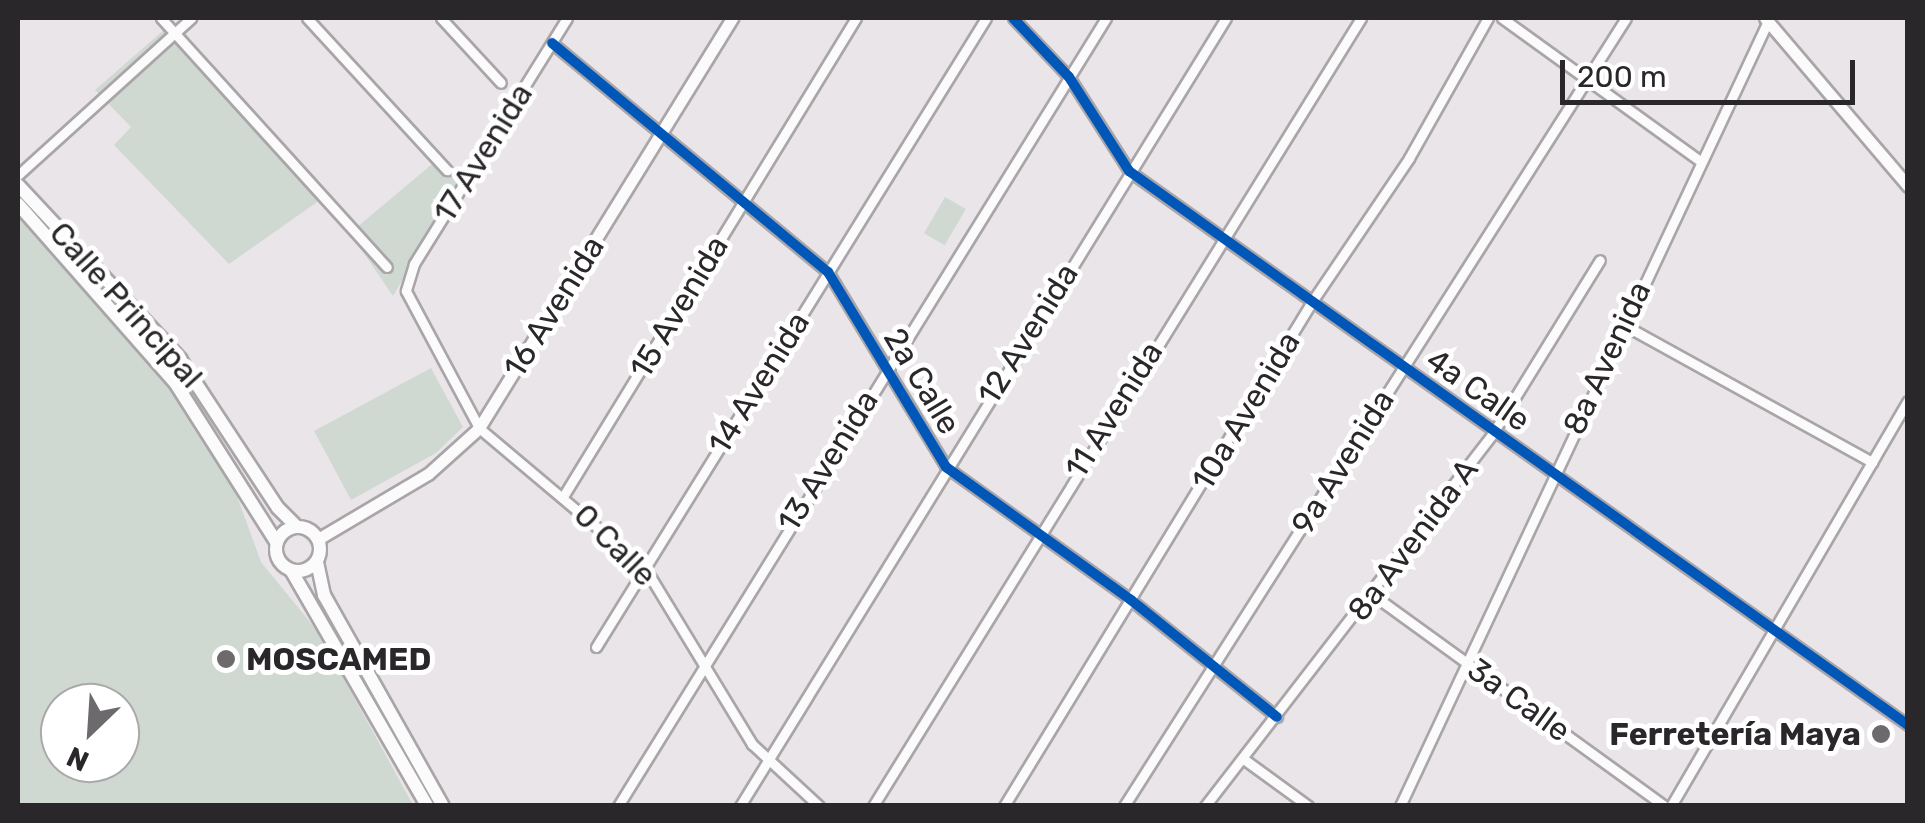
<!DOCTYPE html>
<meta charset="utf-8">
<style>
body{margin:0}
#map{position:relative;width:1925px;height:823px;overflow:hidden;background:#eae5e9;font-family:Rubik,sans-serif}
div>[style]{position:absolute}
.green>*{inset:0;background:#d0d9d1;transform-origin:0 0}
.roads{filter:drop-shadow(2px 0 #a9a5a8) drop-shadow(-2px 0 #a9a5a8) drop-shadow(0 2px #a9a5a8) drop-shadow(0 -2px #a9a5a8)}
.street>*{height:9px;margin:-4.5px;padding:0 4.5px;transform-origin:4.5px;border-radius:4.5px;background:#fcfbfc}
.secondary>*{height:11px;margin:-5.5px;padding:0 5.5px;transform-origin:5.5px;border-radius:5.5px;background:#fcfbfc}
.primary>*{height:12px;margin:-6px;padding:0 6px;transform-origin:6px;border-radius:6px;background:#fcfbfc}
.primary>.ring{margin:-6px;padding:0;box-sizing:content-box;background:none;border:12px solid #fcfbfc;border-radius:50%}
.cycleway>*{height:10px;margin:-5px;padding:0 5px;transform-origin:5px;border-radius:5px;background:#0057b8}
.dots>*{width:28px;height:28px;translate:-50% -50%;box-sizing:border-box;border:5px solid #fff;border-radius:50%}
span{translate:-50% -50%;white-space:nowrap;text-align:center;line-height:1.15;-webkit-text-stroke:10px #fff;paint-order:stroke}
.street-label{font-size:32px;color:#2a272a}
.poi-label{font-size:32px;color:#2a272a;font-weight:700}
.left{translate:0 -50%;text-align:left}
.right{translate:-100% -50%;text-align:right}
.frame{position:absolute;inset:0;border:20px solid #2a272a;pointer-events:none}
.north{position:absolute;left:40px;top:683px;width:100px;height:100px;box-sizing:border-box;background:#fff;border:2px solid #aaa9aa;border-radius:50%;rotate:205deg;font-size:28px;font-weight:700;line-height:40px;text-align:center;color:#2a272a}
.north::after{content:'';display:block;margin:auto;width:35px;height:45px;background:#6d6a6d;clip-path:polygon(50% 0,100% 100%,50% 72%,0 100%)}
.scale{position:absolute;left:1560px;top:60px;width:295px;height:45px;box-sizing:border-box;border:5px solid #2a272a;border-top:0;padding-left:12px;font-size:30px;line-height:35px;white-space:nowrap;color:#2a272a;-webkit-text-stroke:8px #fff;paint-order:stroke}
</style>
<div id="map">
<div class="green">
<div style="clip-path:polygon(165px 29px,320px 200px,229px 264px,114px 145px,131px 127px,95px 90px)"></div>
<div style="clip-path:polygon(438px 159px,460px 183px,393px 296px,350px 233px)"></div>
<div style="left:945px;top:197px;width:24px;height:42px;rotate:30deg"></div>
<div style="clip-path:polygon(evenodd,18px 214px,188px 410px,233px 485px,261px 562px,319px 633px,413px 805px,18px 805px,18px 214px,60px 703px,120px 703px,120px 763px,60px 763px,60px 703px)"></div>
<div style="clip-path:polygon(431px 368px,463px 427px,436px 453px,351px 500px,314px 431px)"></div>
</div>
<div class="roads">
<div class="street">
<div style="left:161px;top:18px;width:336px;rotate:47.8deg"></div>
<div style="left:307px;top:18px;width:207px;rotate:47.4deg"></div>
<div style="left:441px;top:18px;width:88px;rotate:47.3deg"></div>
<div style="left:567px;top:18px;width:290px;rotate:121.9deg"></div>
<div style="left:414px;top:264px;width:28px;rotate:107deg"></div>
<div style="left:406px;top:291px;width:155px;rotate:61.9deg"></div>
<div style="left:479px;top:428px;width:217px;rotate:40.1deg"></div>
<div style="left:645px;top:568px;width:206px;rotate:58.7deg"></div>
<div style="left:752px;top:744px;width:91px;rotate:42.8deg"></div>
<div style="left:1013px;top:18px;width:81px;rotate:46.5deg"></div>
<div style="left:1069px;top:77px;width:112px;rotate:57.4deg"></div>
<div style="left:1129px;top:171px;width:956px;rotate:35.42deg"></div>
<div style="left:1502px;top:18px;width:243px;rotate:35.8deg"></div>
<div style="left:552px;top:43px;width:359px;rotate:39.7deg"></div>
<div style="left:828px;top:272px;width:228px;rotate:58.8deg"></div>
<div style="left:946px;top:467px;width:228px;rotate:35.7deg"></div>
<div style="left:1131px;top:600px;width:187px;rotate:38.7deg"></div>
<div style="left:18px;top:175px;width:234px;rotate:-42.2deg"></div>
<div style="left:1622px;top:324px;width:286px;rotate:28.9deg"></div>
<div style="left:564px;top:495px;width:559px;rotate:-58.53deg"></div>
<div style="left:1373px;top:595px;width:360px;rotate:35.9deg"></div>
<div style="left:596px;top:647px;width:740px;rotate:-58.2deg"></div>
<div style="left:1245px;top:760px;width:78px;rotate:36.1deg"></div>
<div style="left:618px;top:806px;width:927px;rotate:-58.23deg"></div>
<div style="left:740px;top:806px;width:926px;rotate:-58.34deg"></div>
<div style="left:873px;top:806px;width:927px;rotate:-58.23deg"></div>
<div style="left:1004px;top:806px;width:593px;rotate:-58.59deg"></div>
<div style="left:1313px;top:300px;width:171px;rotate:-55.9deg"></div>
<div style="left:1409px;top:158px;width:161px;rotate:-60.6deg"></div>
<div style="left:1124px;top:806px;width:934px;rotate:-57.5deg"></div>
<div style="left:1205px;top:806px;width:471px;rotate:-52.3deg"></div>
<div style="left:1493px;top:433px;width:203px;rotate:-58.3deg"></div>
<div style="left:1400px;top:806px;width:867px;rotate:-64.88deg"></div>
<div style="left:1671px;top:806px;width:469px;rotate:-59.7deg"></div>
</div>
<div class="secondary">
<div style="left:1765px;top:18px;width:221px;rotate:49.6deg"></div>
<div style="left:318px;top:539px;width:128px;rotate:-30.6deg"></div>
<div style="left:428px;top:474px;width:69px;rotate:-42deg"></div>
<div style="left:479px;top:428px;width:482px;rotate:-58.3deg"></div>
</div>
<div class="primary">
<div style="left:18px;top:185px;width:238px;rotate:47deg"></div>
<div style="left:180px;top:359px;width:178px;rotate:56.7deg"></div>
<div style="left:278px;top:508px;width:27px;rotate:45deg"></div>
<div style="left:18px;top:204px;width:240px;rotate:48.7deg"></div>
<div style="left:176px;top:384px;width:188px;rotate:57.6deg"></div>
<div class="ring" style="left:276px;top:527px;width:32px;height:32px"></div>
<div style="left:317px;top:562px;width:34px;rotate:78deg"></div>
<div style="left:324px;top:595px;width:242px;rotate:60.6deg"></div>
<div style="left:291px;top:570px;width:272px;rotate:60deg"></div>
</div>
</div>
<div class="cycleway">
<div style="left:1013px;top:18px;width:81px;rotate:46.5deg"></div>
<div style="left:1069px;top:77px;width:112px;rotate:57.4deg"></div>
<div style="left:1129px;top:171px;width:956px;rotate:35.42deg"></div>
<div style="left:552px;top:43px;width:359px;rotate:39.7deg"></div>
<div style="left:828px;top:272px;width:228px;rotate:58.8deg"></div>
<div style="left:946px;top:467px;width:228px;rotate:35.7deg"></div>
<div style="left:1131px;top:600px;width:187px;rotate:38.7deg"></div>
</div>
<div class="dots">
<div style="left:226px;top:659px;background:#6d6a6d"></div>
<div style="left:1881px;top:734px;background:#6d6a6d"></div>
</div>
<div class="street-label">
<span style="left:483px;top:153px;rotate:-58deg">17 Avenida</span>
<span style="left:126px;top:305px;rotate:48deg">Calle Principal</span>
<span style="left:554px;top:307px;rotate:-58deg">16 Avenida</span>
<span style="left:679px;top:307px;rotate:-59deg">15 Avenida</span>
<span style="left:1028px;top:334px;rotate:-58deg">12 Avenida</span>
<span style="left:1607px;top:358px;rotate:-65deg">8a Avenida</span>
<span style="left:922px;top:381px;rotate:59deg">2a Calle</span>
<span style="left:759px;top:383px;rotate:-58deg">14 Avenida</span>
<span style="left:1478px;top:390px;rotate:35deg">4a Calle</span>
<span style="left:1114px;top:410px;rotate:-58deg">11 Avenida</span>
<span style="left:1246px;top:411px;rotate:-59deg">10a Avenida</span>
<span style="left:828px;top:461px;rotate:-58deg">13 Avenida</span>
<span style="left:1343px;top:462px;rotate:-58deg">9a Avenida</span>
<span style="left:1413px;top:540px;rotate:-53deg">8a Avenida A</span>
<span style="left:615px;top:545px;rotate:45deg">0 Calle</span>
<span style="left:1519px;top:700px;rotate:36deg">3a Calle</span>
</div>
<div class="poi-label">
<span class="left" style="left:246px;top:659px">MOSCAMED</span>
<span class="right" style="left:1861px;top:734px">Ferretería Maya</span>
</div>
<div class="frame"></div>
<div class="north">N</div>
<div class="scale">200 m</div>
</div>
